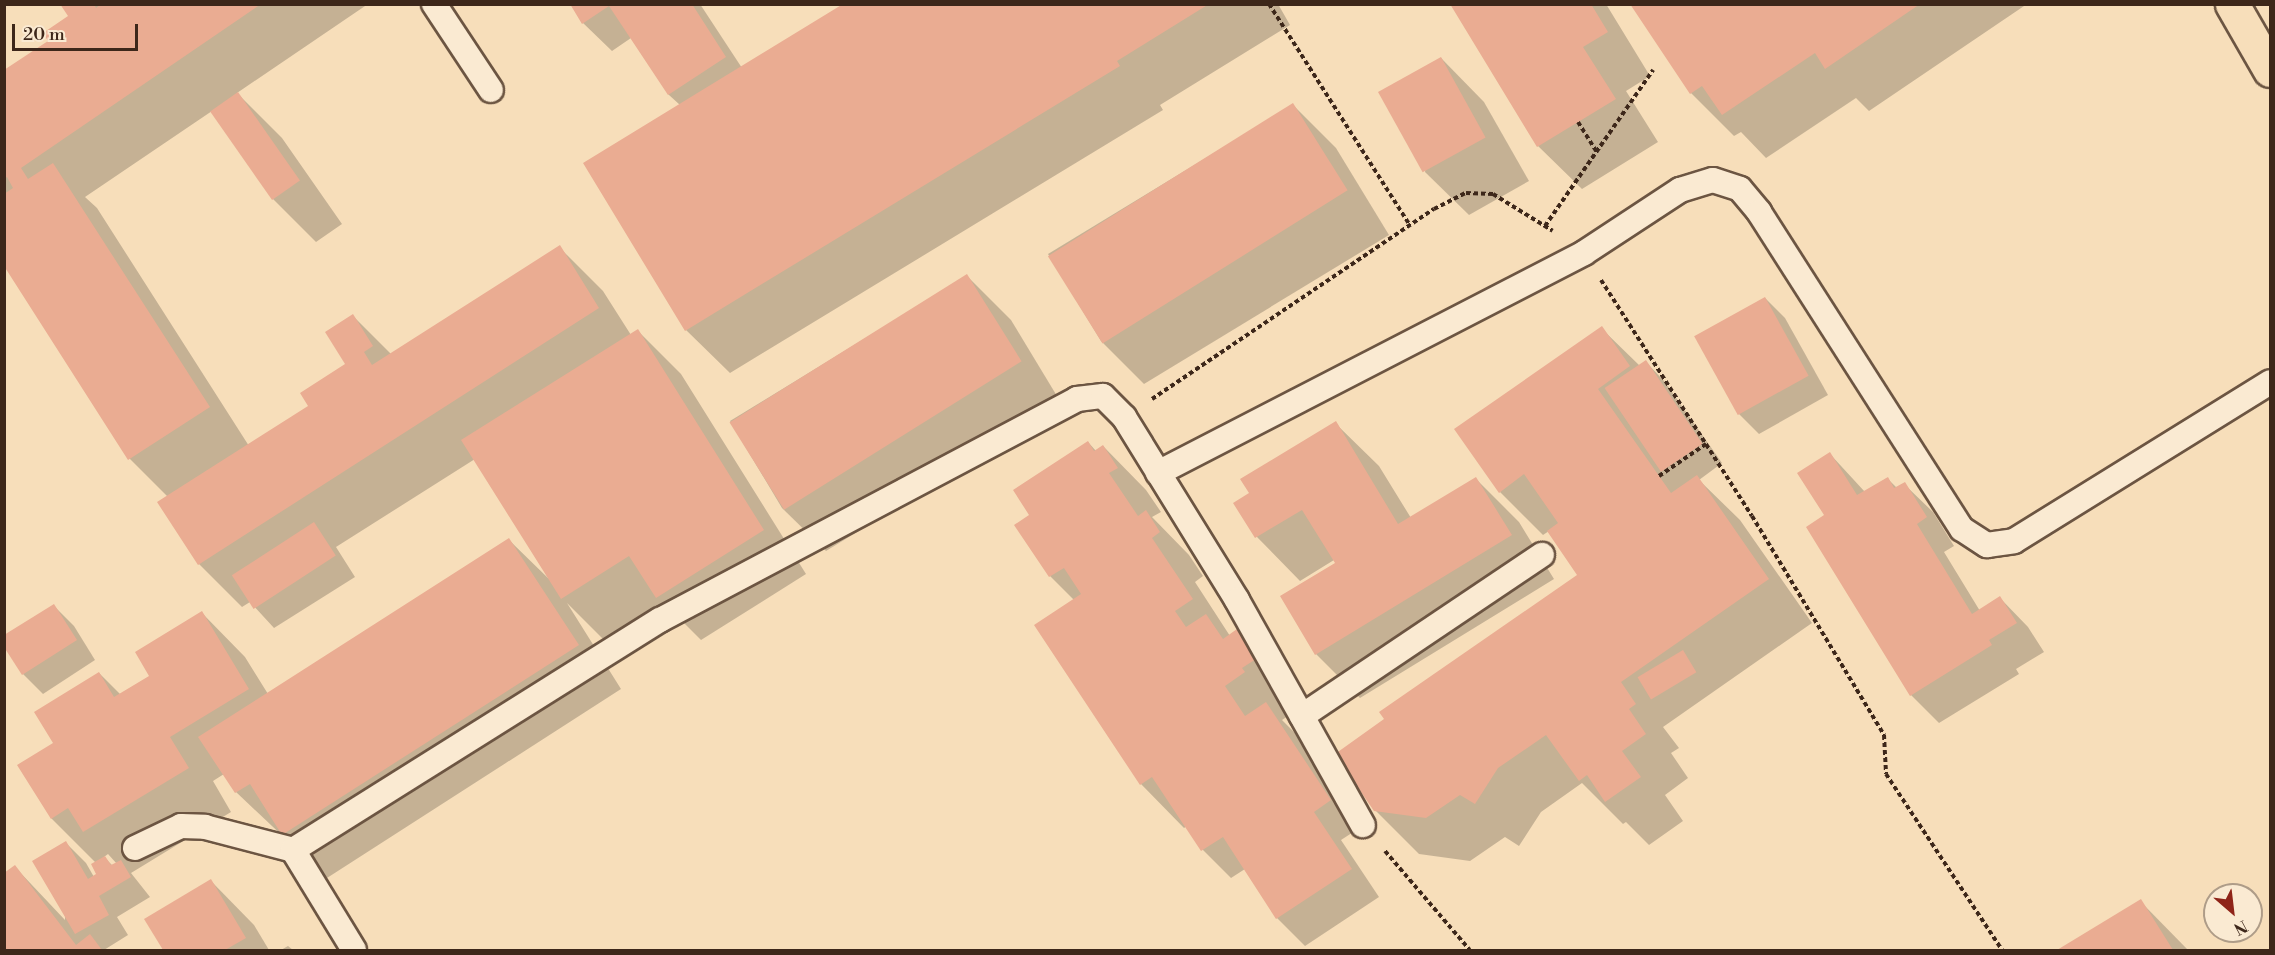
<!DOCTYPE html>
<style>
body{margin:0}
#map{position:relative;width:2275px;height:955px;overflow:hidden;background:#f7deba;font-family:"Libre Bodoni",serif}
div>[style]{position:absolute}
.shadow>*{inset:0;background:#0003}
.building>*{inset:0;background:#eaac92;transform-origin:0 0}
.path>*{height:4px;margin-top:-2px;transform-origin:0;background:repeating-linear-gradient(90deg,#3d271a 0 4.5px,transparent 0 7.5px)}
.roads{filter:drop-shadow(2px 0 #6c5542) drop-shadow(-2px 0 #6c5542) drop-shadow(0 2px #6c5542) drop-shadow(0 -2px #6c5542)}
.service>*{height:24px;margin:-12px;padding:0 12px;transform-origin:12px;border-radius:12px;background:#faead2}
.primary>*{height:33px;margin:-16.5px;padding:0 16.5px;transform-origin:16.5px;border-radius:16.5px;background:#f7deba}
span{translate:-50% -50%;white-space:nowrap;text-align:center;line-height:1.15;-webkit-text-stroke:6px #faead2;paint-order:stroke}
.frame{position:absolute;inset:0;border:6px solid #3d271a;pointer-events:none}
.north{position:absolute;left:2203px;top:883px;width:60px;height:60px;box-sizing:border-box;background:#faead2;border:2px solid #ae9c88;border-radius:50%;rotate:152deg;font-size:16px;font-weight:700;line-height:24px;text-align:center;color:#3d271a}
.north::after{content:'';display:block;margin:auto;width:21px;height:27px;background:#8f2418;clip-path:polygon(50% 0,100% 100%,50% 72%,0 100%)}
.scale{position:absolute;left:12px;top:24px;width:126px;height:27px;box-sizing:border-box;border:3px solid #3d271a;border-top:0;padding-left:8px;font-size:18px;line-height:21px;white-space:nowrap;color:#3d271a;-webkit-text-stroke:4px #faead2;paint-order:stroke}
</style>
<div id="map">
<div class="shadow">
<div style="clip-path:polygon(evenodd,62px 4px,368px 4px,237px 93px,282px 138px,342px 224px,316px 242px,273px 199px,212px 111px,85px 197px,97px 208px,249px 446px,310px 406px,347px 365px,353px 316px,391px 354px,559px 247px,603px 291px,631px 335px,638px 331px,681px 374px,806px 574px,701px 640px,665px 604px,605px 641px,567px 603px,621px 689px,327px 878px,236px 792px,224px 774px,213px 781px,231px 812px,131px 873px,150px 897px,117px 917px,128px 935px,104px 950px,4px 950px,4px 874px,15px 867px,65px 920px,66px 843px,86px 863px,94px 877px,98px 875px,96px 863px,52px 819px,20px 765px,55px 744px,99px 673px,121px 695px,151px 676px,202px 613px,245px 657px,268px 694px,509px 540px,549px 579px,475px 459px,336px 547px,355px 577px,274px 628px,250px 602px,242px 607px,199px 564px,168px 497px,130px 459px,4px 264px,4px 72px,50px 41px,70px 17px,62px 4px,108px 854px,117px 864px,113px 866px,104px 857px,108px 854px)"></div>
<div style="clip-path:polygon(571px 4px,700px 4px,742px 68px,846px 4px,1278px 4px,1290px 25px,1160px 105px,1163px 110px,730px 373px,686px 330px,680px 105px,669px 95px,631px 38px,612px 51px,583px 23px)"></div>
<div style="clip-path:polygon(1452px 4px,1606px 4px,1650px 76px,1626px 91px,1658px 142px,1582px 189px,1538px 146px)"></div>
<div style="clip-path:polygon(1631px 4px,2027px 4px,1869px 111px,1856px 98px,1766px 158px,1741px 132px,1734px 136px,1691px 93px)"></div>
<div style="clip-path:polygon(1441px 58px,1484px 102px,1529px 181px,1469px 215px,1425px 172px)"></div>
<div style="clip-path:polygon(1293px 105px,1336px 148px,1389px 235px,1144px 384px,1101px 341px,1048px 254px)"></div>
<div style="clip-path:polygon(967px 276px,1011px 320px,1063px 406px,826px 551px,782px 508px,730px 421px)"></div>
<div style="clip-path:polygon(1765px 298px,1785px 318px,1828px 395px,1759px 434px,1739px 414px)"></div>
<div style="clip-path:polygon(1601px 328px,1640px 366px,1646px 362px,1665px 382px,1722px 463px,1699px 480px,1740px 520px,1812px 623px,1663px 727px,1679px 748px,1671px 753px,1688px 778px,1665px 795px,1683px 821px,1649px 845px,1626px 822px,1623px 824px,1582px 783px,1541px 812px,1519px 846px,1505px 837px,1470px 861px,1419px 854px,1375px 810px,1579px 575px,1549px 531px,1543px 535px,1500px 492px)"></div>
<div style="clip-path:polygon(1335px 423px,1379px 466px,1411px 518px,1476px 479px,1519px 522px,1554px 579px,1360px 698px,1316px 654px,1337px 564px,1334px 560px,1300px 581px,1257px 537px,1235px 503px,1251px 493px)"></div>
<div style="clip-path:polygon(1088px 442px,1096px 451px,1103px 446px,1146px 490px,1161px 512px,1152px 517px,1189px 555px,1203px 576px,1195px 582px,1230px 636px,1237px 631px,1281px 675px,1299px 703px,1284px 712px,1288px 716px,1282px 720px,1294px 732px,1358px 829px,1341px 840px,1379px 897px,1305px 946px,1277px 918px,1245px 869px,1231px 878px,1203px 850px,1187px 826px,1184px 828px,1141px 784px,1074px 600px,1050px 576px,1031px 516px)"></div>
<div style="clip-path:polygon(1830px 454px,1865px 492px,1887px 478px,1897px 488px,1904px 484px,1933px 512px,1954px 546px,1944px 552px,1980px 611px,2000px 598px,2028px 627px,2044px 652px,2016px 669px,2019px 674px,1939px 723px,1911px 695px,1826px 516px)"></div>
<div style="clip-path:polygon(54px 606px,74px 626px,95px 660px,43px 694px,23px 674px)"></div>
<div style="clip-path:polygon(211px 881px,254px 925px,269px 950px,165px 950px,146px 919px)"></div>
<div style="clip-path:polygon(2140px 901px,2188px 950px,2060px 950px)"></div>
<div style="clip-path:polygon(288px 946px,293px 950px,281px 950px)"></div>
</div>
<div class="building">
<div style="clip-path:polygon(60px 4px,94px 4px,96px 8px,101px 4px,261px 4px,21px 168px,28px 179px,53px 163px,210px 407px,128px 460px,4px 266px,4px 194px,13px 188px,7px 177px,4px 179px,4px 70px,48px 41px,43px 33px,68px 16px)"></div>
<div style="clip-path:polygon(570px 4px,692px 4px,726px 57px,668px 95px,609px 6px,582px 24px)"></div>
<div style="clip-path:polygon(843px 4px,1209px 4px,1117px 61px,1120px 66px,685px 331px,583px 163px)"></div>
<div style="clip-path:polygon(1450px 4px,1591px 4px,1608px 32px,1583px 47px,1616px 99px,1537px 147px)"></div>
<div style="clip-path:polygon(1630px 4px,1920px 4px,1825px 69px,1815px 53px,1722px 115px,1702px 86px,1690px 94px)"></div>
<div style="left:1441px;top:57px;width:92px;height:72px;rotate:61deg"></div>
<div style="left:238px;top:92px;width:108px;height:34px;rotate:55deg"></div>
<div style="left:1293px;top:103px;width:103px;height:289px;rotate:58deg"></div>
<div style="clip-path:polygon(560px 245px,599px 308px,198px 565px,157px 502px,308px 406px,300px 393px,345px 364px,325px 332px,353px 314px,373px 346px,364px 352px,372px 365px)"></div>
<div style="left:967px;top:274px;width:103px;height:280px;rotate:58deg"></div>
<div style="left:1765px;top:297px;width:90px;height:81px;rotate:61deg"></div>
<div style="clip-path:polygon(1602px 326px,1630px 366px,1598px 389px,1671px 493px,1697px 475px,1769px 579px,1621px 682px,1636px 704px,1629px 709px,1646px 734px,1622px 751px,1641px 777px,1605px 802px,1587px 775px,1579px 781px,1546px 735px,1498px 768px,1475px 804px,1460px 795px,1426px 818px,1374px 811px,1335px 754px,1384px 719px,1379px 712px,1577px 575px,1547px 531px,1558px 523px,1524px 474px,1499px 493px,1454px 429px)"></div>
<div style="clip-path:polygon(638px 329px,764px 530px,656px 598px,629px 556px,561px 599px,461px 440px)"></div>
<div style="left:1646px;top:360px;width:101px;height:50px;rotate:56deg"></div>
<div style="clip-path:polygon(1336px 421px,1398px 524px,1476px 477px,1512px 535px,1315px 655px,1280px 596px,1335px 563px,1302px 510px,1255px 538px,1233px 503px,1249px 493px,1240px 479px)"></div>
<div style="clip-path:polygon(1088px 441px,1094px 451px,1103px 445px,1118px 468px,1109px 473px,1138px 516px,1146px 510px,1160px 532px,1152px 538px,1193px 599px,1175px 611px,1186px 627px,1206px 614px,1223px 639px,1237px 629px,1256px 659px,1242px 668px,1245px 672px,1225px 686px,1245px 716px,1266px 702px,1331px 800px,1314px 812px,1352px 869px,1276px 919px,1223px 837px,1201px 851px,1152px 777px,1140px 785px,1034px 625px,1081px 594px,1064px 568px,1049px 577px,1014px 525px,1029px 515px,1013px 490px)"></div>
<div style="clip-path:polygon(1830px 452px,1857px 495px,1888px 477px,1894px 488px,1905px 482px,1927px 517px,1917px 524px,1972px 614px,2000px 596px,2017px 623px,1989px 640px,1992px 645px,1910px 696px,1806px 527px,1824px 515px,1797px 473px)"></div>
<div style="left:314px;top:522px;width:40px;height:98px;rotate:57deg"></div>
<div style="clip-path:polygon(509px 538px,579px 645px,282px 835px,250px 784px,235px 793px,198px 737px)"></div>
<div style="clip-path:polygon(54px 604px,77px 640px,22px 675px,4px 647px,4px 635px)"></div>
<div style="clip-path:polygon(202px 611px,249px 689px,170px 737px,189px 768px,83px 832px,68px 808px,51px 819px,17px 765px,53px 743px,34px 712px,99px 672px,114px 697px,149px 676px,135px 652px)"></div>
<div style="left:1683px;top:650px;width:26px;height:53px;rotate:59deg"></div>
<div style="clip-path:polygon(66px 841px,88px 879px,96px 874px,91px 864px,105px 856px,111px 865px,121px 860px,131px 877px,99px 896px,109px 915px,75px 934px,32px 861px)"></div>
<div style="clip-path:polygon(15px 865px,76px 945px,90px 934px,102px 950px,4px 950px,4px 873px)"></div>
<div style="clip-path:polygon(211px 879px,246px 938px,225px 950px,163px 950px,144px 919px)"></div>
<div style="clip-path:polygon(2141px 899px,2173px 950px,2057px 950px)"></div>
</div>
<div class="path">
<div style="left:1269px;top:4px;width:262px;rotate:57.5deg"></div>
<div style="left:1578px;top:122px;width:36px;rotate:58deg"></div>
<div style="left:1545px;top:226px;width:190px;rotate:-55.3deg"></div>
<div style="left:1601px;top:280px;width:280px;rotate:57.4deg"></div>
<div style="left:1752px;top:516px;width:256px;rotate:58.9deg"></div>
<div style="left:1884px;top:735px;width:39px;rotate:87deg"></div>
<div style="left:1886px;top:774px;width:211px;rotate:56.6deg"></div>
<div style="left:1152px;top:399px;width:340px;rotate:-34deg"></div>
<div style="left:1434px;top:209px;width:36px;rotate:-27deg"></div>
<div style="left:1466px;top:193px;width:27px;rotate:2deg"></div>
<div style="left:1493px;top:194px;width:70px;rotate:31.7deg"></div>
<div style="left:1659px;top:476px;width:57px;rotate:-34.2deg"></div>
<div style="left:1385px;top:851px;width:130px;rotate:49.4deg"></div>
</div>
<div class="roads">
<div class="service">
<div style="left:434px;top:4px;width:103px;rotate:56.5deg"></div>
<div style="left:1158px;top:473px;width:479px;rotate:-27.3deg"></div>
<div style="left:1584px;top:253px;width:115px;rotate:-33.3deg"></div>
<div style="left:1680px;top:190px;width:34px;rotate:-17deg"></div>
<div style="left:1713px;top:180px;width:28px;rotate:18deg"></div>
<div style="left:1740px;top:189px;width:30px;rotate:50deg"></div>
<div style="left:1759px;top:212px;width:376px;rotate:57.4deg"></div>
<div style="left:1962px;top:529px;width:30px;rotate:33deg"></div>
<div style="left:1987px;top:545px;width:27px;rotate:-8deg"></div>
<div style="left:2014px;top:541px;width:301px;rotate:-31.8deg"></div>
<div style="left:1302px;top:716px;width:289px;rotate:-33.9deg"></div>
<div style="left:135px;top:848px;width:51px;rotate:-25.6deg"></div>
<div style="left:181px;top:826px;width:24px;rotate:2deg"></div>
<div style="left:205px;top:827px;width:91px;rotate:14.6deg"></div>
<div style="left:293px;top:850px;width:117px;rotate:58.6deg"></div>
<div style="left:293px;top:850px;width:433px;rotate:-32.1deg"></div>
<div style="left:660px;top:620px;width:472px;rotate:-27.9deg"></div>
<div style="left:1077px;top:399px;width:26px;rotate:-7deg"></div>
<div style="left:1103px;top:396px;width:30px;rotate:45deg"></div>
<div style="left:1124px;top:417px;width:215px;rotate:58.3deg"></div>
<div style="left:1237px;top:600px;width:258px;rotate:60.8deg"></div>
</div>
<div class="primary">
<div style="left:2232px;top:4px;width:76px;rotate:60.1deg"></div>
</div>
</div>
<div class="frame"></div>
<div class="north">N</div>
<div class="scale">20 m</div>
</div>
